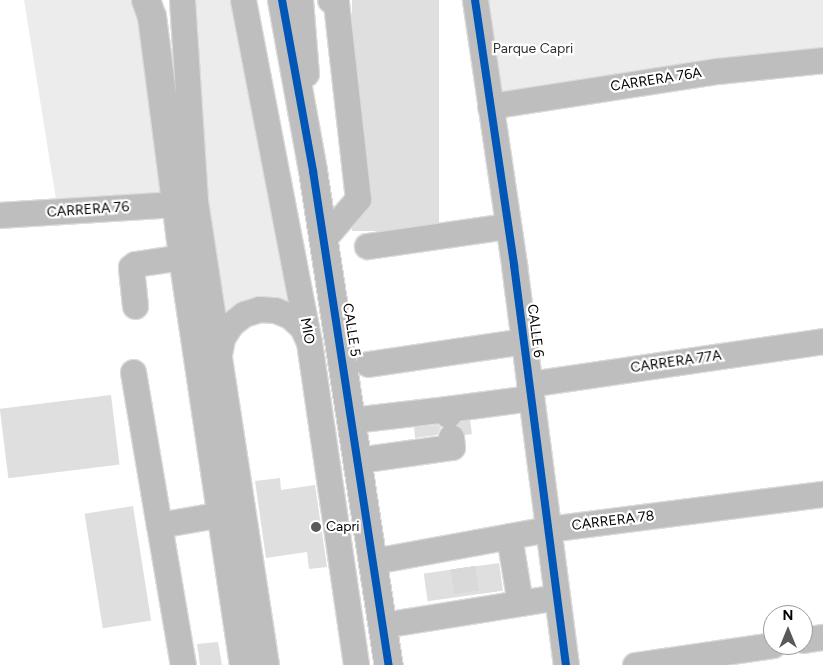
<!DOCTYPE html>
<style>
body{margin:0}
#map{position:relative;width:823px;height:665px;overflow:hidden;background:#fff;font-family:Figtree,sans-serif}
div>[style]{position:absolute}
.green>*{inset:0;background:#ececec}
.building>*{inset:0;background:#dfdfdf;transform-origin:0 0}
.minor-tunnel>*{height:25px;margin-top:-12.5px;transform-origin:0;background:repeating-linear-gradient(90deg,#d9d9d9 0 25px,transparent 0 37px)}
.roads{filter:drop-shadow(1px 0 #dbdbdb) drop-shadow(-1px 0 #dbdbdb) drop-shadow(0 1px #dbdbdb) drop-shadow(0 -1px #dbdbdb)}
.minor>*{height:25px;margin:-12.5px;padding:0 12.5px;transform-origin:12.5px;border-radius:12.5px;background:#bebebe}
.major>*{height:28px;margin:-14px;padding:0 14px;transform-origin:14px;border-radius:14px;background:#bebebe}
.cycleway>*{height:8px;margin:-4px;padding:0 4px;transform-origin:4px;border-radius:4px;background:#0057b8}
.dots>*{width:14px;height:14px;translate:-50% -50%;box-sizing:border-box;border:2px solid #fff;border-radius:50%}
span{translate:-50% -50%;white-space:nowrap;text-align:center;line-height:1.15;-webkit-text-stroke:4.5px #fff;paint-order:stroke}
.park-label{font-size:14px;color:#333}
.street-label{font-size:14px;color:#000}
.poi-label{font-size:14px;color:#000}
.left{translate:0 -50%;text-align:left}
.north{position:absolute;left:763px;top:605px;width:50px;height:50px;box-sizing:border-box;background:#fff;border:1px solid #999;border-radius:50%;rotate:0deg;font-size:14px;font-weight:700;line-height:20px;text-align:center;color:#000}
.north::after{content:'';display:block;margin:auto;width:18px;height:22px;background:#595959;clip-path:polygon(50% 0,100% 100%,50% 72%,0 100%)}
</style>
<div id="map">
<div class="green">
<div style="clip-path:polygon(24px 0,146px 0,176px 204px,58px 212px)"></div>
<div style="clip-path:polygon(182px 0,243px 0,309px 342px,275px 310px,222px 338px)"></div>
<div style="clip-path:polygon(475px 0,823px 0,823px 60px,490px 106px)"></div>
</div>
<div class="building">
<div style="left:352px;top:0;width:87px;height:231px"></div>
<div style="left:111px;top:395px;width:70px;height:112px;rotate:83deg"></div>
<div style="clip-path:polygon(470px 420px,472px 434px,465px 435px,458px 425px,460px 422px)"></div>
<div style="clip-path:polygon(437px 425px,441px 427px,437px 435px,415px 438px,414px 427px)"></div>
<div style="clip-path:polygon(280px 478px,281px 490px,315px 485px,327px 567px,309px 569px,307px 552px,266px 558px,255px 481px)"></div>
<div style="left:133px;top:506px;width:116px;height:49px;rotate:81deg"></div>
<div style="left:499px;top:563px;width:28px;height:76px;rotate:82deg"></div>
<div style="clip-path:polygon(218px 642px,222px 665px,200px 665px,197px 644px)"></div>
</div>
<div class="minor-tunnel">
<div style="left:463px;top:567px;width:30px;rotate:82deg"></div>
</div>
<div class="roads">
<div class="minor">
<div style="left:182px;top:0;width:201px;rotate:86.3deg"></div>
<div style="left:195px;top:201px;width:469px;rotate:81.3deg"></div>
<div style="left:243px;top:0;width:348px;rotate:79.1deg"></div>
<div style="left:309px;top:342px;width:326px;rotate:81.7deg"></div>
<div style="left:300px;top:0;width:74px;rotate:85.4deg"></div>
<div style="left:475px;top:0;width:268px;rotate:81.6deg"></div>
<div style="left:514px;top:265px;width:403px;rotate:82.6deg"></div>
<div style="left:490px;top:106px;width:230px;rotate:-8.8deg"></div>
<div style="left:717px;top:71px;width:107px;rotate:-5.9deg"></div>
<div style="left:0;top:215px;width:176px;rotate:-3.6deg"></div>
<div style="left:324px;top:238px;width:52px;rotate:-48.9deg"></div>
<div style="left:358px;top:199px;width:198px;rotate:-96.4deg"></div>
<div style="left:336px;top:2px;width:6px;rotate:-162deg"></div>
<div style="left:367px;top:246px;width:142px;rotate:-8.1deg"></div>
<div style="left:135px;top:306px;width:39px;rotate:-96deg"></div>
<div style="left:131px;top:267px;width:5px;rotate:-37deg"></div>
<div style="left:135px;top:264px;width:49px;rotate:-8.3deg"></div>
<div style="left:219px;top:354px;width:16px;rotate:-79deg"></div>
<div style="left:222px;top:338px;width:17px;rotate:-57deg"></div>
<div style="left:231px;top:324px;width:16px;rotate:-38deg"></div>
<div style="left:244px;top:314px;width:16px;rotate:-18deg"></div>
<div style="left:259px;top:309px;width:16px;rotate:4deg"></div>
<div style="left:275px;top:310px;width:16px;rotate:22deg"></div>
<div style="left:290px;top:316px;width:16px;rotate:43deg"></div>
<div style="left:302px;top:327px;width:14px;rotate:65deg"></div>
<div style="left:368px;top:364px;width:157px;rotate:-8.4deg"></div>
<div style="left:133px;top:372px;width:155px;rotate:80.4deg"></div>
<div style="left:159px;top:525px;width:64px;rotate:-9.9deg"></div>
<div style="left:529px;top:384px;width:297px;rotate:-8.3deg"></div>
<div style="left:447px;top:409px;width:85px;rotate:-7.5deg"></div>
<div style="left:352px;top:420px;width:96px;rotate:-6.6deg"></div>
<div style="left:447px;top:409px;width:6px;rotate:81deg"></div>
<div style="left:358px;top:460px;width:95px;rotate:-7.9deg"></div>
<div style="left:452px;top:447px;width:10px;rotate:-96deg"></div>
<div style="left:159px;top:525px;width:142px;rotate:80.3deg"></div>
<div style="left:509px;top:536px;width:68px;rotate:80.7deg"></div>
<div style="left:374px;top:561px;width:177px;rotate:-10.4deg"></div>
<div style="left:548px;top:529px;width:277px;rotate:-7.3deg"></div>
<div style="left:383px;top:625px;width:176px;rotate:-9.1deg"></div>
<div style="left:803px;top:640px;width:20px;rotate:-9deg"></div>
<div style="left:635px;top:665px;width:139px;rotate:-8.2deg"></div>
</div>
<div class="major">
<div style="left:146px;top:0;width:18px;rotate:71deg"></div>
<div style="left:152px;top:17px;width:242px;rotate:82.6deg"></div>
<div style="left:183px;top:257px;width:413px;rotate:81.5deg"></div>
<div style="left:282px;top:0;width:174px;rotate:79.7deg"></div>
<div style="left:313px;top:171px;width:500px;rotate:81.3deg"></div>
</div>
</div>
<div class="cycleway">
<div style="left:282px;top:0;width:174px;rotate:79.7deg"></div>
<div style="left:313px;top:171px;width:500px;rotate:81.3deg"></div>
<div style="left:475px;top:0;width:268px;rotate:81.6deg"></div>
<div style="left:514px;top:265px;width:403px;rotate:82.6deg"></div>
</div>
<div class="dots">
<div style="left:316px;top:527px;background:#595959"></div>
</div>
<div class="park-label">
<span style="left:533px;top:49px">Parque Capri</span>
</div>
<div class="street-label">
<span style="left:656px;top:80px;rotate:-9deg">CARRERA 76A</span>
<span style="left:88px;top:210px;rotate:-4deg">CARRERA 76</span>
<span style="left:351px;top:330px;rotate:81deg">CALLE 5</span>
<span style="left:307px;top:331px;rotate:80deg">MIO</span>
<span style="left:535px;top:331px;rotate:83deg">CALLE 6</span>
<span style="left:676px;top:362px;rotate:-8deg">CARRERA 77A</span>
<span style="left:613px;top:521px;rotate:-7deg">CARRERA 78</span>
</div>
<div class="poi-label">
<span class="left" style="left:326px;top:527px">Capri</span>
</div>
<div class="north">N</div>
</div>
